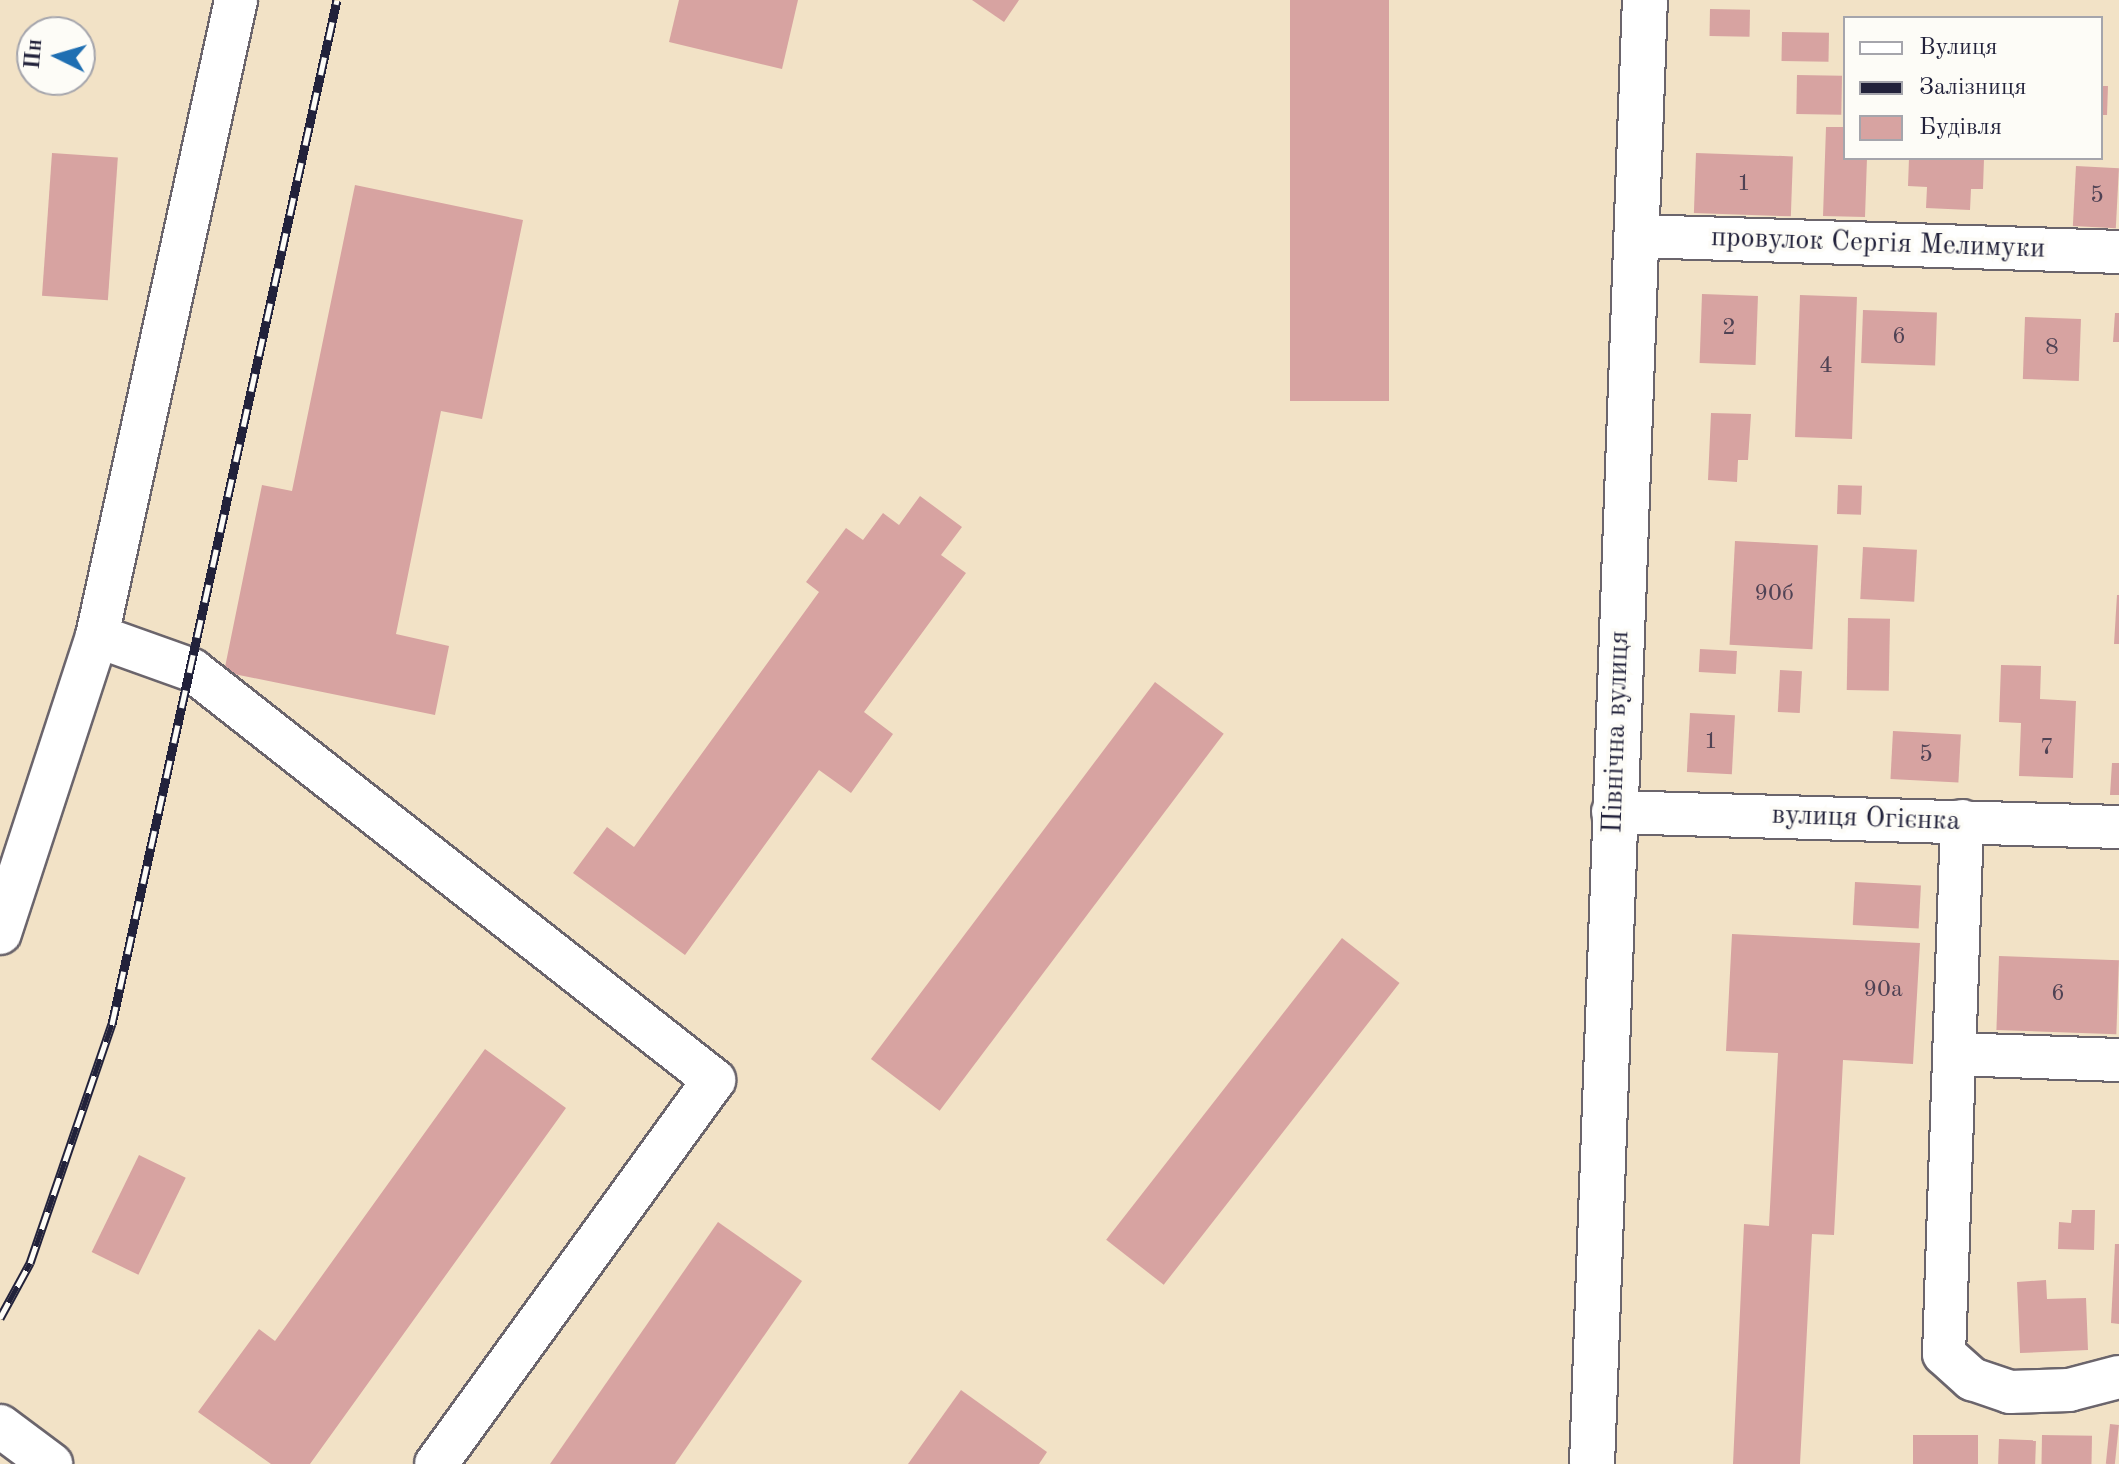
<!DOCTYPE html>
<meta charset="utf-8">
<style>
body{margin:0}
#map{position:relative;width:2119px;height:1464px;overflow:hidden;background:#f2e2c6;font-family:"Old Standard TT",serif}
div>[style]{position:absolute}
.building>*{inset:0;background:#d7a3a1;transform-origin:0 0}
.roads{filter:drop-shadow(2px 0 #6b656c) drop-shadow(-2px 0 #6b656c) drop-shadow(0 2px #6b656c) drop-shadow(0 -2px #6b656c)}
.minor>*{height:42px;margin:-21px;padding:0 21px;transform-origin:21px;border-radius:21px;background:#fff}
.major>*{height:44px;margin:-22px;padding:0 22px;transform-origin:22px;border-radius:22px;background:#fff}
.rail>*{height:9px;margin-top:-4.5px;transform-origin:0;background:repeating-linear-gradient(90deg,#fdfcf7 0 18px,#22223b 0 36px);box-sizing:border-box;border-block:2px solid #22223b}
span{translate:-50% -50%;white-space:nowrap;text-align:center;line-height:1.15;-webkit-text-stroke:7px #fdfcf7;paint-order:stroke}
.number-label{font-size:24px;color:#4f4254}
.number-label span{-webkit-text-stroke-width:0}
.street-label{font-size:28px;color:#22223b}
.legend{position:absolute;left:1843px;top:16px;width:260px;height:144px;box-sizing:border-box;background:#fdfcf7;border:2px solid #a5a5ac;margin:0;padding:10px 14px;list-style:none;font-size:24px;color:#22223b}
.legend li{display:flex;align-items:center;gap:16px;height:40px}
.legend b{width:40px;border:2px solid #a5a5ac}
.north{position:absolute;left:16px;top:16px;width:80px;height:80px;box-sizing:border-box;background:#fdfcf7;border:2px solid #a5a5ac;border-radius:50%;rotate:275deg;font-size:22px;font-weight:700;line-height:32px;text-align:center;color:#22223b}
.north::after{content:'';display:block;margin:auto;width:28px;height:36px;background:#1f6fb2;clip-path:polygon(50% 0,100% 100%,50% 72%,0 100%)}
</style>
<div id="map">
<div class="building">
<div style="clip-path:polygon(679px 0,798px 0,782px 69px,669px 42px)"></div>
<div style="clip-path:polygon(972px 0,1019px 0,1004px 22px)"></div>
<div style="left:1290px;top:0;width:99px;height:401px"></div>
<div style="left:1710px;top:9px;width:40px;height:27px;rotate:1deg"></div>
<div style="left:1782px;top:32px;width:47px;height:29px;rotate:1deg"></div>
<div style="left:1797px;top:75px;width:45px;height:39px;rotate:1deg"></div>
<div style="clip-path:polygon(2101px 86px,2108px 86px,2107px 115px,2101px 115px)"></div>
<div style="clip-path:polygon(1826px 127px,1845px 127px,1845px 158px,1867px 158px,1865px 217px,1823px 216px)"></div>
<div style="left:52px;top:153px;width:66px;height:143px;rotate:4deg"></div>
<div style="left:1696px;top:153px;width:97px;height:60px;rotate:2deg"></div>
<div style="clip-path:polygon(1909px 158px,1984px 159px,1983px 189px,1971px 189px,1970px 210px,1926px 208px,1927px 187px,1908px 186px)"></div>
<div style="left:2076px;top:166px;width:43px;height:60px;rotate:3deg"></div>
<div style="clip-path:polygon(355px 185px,523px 220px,482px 419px,441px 411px,396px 634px,449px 646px,435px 715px,224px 672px,262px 485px,292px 491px)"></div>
<div style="left:1702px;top:294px;width:56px;height:69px;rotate:2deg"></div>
<div style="left:1800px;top:295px;width:57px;height:142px;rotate:2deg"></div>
<div style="left:1863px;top:310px;width:74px;height:53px;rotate:2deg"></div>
<div style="clip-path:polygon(2115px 313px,2119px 313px,2119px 342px,2113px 342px)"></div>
<div style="left:2025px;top:317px;width:56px;height:62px;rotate:2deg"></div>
<div style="clip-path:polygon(1711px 413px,1751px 414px,1748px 460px,1738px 460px,1737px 482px,1708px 480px)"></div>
<div style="left:1838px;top:485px;width:24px;height:29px;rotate:2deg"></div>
<div style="clip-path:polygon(920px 496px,962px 527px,941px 555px,966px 573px,864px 712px,893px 734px,851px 793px,819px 770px,685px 955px,573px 873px,607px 827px,634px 847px,819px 592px,806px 582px,846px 528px,863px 540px,883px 513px,899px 525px)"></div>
<div style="left:1735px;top:541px;width:83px;height:104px;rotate:3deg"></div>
<div style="left:1863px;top:547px;width:54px;height:52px;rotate:3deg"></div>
<div style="clip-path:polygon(2117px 595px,2119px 595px,2119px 644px,2114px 644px)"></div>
<div style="left:1848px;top:618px;width:42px;height:72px;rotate:1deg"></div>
<div style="left:1700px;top:649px;width:37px;height:23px;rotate:3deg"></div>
<div style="clip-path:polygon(2001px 665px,2041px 666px,2040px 699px,2076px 701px,2073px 778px,2019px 776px,2021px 723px,1999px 722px)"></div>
<div style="left:1780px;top:670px;width:22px;height:42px;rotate:3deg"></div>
<div style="left:1155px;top:682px;width:86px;height:472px;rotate:37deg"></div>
<div style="left:1690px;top:713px;width:45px;height:59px;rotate:3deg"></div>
<div style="left:1893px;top:731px;width:68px;height:48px;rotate:3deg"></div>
<div style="clip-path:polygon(2112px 763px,2119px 763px,2119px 795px,2110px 795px)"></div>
<div style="left:1855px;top:882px;width:66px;height:43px;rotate:3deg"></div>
<div style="clip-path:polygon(1732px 934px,1920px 943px,1913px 1064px,1843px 1060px,1834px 1235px,1812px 1234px,1800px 1464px,1733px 1464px,1744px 1224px,1769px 1226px,1778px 1053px,1726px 1051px)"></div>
<div style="left:1342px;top:938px;width:73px;height:383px;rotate:38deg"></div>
<div style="left:1999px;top:956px;width:120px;height:74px;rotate:2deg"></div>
<div style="clip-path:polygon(485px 1049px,566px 1108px,310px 1464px,271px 1464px,198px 1412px,259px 1329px,275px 1341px)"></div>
<div style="left:139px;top:1155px;width:52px;height:108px;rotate:26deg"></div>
<div style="clip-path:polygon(2072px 1210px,2095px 1210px,2094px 1250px,2058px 1249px,2059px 1222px,2071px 1223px)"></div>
<div style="clip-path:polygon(718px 1222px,802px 1281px,675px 1464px,550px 1464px)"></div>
<div style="clip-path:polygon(2115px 1244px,2119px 1244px,2119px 1324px,2111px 1323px)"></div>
<div style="clip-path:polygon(2046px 1280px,2047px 1299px,2086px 1298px,2088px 1350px,2020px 1353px,2017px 1282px)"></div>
<div style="clip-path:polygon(961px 1390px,1047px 1452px,1039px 1464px,908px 1464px)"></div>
<div style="left:2110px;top:1424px;width:9px;height:40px;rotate:6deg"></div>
<div style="left:1913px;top:1435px;width:65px;height:29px"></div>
<div style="left:2042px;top:1435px;width:50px;height:29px;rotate:1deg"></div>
<div style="left:1999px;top:1439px;width:37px;height:25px;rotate:2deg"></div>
</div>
<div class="roads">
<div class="minor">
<div style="left:1638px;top:236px;width:481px;rotate:1.9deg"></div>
<div style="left:97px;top:636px;width:101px;rotate:19.7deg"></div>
<div style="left:192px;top:670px;width:664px;rotate:38.15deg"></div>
<div style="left:714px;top:1080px;width:474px;rotate:125.9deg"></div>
<div style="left:1613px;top:812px;width:506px;rotate:1.7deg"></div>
<div style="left:1962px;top:821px;width:533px;rotate:91.93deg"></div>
<div style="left:1944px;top:1354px;width:38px;rotate:42deg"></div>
<div style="left:1972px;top:1379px;width:40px;rotate:18.9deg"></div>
<div style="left:2010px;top:1392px;width:59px;rotate:-1.9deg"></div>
<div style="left:2069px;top:1390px;width:52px;rotate:-14.6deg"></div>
<div style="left:0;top:933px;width:312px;rotate:-71.9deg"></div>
<div style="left:97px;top:636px;width:651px;rotate:-77.67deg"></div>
<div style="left:1954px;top:1054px;width:165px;rotate:2.1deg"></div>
<div style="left:0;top:1426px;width:64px;rotate:36.7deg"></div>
</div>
<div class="major">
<div style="left:1592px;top:1464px;width:1465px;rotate:-87.93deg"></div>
</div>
</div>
<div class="rail">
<div style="left:0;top:1318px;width:63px;rotate:-61.4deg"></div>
<div style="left:30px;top:1263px;width:253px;rotate:-71.1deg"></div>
<div style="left:112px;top:1024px;width:1048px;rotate:-77.61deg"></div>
</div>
<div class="number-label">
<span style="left:1744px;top:185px">1</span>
<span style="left:2097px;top:197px">5</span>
<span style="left:1729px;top:329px">2</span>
<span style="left:1899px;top:338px">6</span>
<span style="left:2052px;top:349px">8</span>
<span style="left:1826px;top:367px">4</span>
<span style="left:1774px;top:595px">90б</span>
<span style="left:1711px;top:743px">1</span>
<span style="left:2047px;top:749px">7</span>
<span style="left:1926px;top:756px">5</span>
<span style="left:1883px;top:991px">90а</span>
<span style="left:2058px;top:995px">6</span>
</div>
<div class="street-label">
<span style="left:1878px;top:244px;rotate:2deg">провулок Сергія Мелимуки</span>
<span style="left:1617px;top:732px;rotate:-88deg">Північна вулиця</span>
<span style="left:1866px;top:819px;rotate:2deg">вулиця Огієнка</span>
</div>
<ul class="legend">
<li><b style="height:10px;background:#fff"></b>Вулиця</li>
<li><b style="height:10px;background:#22223b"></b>Залізниця</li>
<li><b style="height:22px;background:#d7a3a1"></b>Будівля</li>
</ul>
<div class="north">Пн</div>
</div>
